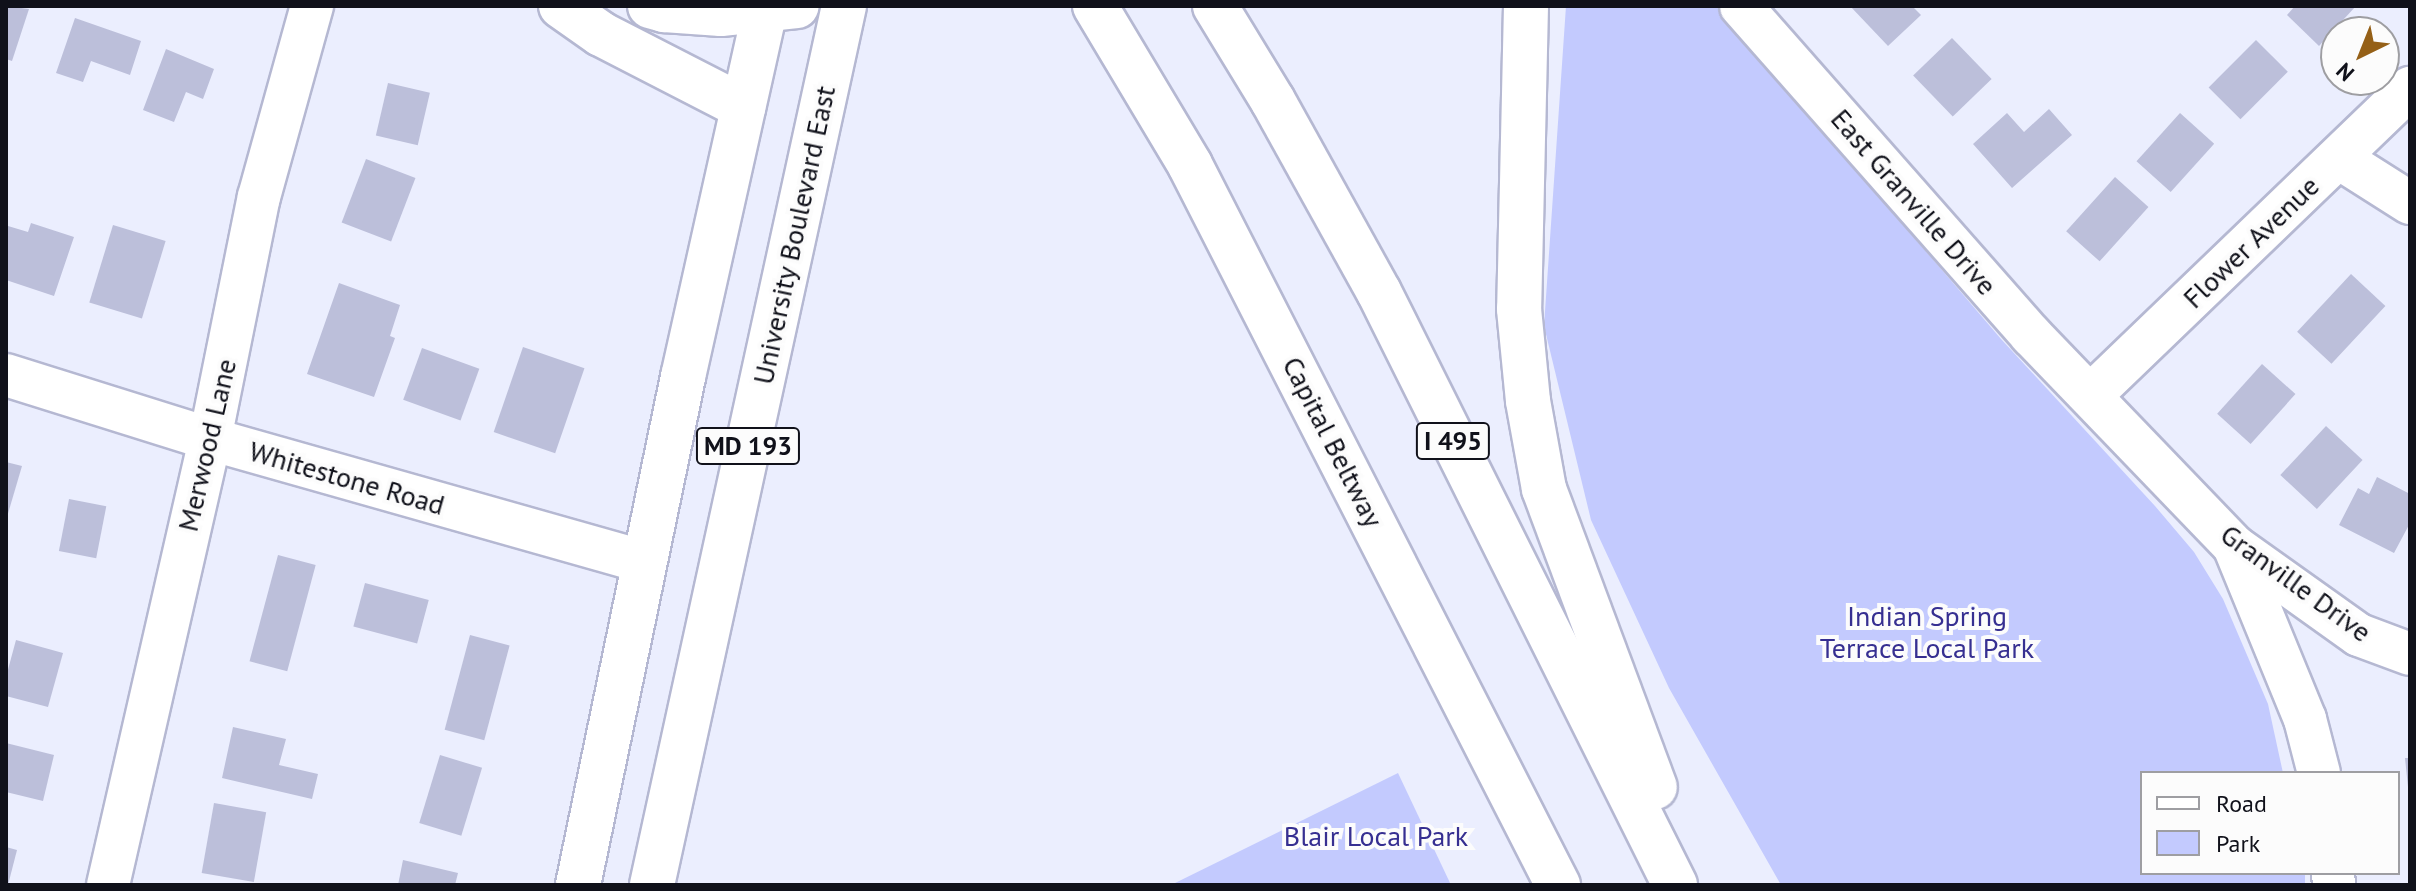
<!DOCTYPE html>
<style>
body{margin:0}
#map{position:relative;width:2416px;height:891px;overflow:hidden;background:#ebeefe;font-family:"PT Sans",sans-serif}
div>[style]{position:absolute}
.green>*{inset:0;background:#c3cafe}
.building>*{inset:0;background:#bcbfda;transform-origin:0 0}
.roads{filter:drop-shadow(2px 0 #b5b8d2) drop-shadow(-2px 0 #b5b8d2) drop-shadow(0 2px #b5b8d2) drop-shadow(0 -2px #b5b8d2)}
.minor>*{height:42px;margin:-21px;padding:0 21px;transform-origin:21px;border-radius:21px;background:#fff}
.major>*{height:44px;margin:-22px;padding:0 22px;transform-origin:22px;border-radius:22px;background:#fff}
.highway>*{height:44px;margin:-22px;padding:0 22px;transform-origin:22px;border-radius:22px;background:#fff}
span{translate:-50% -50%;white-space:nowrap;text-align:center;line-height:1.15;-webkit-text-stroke:8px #fcfcfc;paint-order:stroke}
.shield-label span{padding:2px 6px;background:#fcfcfc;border:2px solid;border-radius:6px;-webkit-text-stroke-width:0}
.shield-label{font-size:26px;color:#10111a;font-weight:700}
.street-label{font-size:28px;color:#10111a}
.park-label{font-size:28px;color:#362f91}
.frame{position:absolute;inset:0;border:8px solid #10111a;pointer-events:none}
.legend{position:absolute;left:2140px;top:771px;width:260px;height:104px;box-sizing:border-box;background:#fcfcfc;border:2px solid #9e9ea2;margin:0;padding:10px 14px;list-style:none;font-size:24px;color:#10111a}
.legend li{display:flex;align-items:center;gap:16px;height:40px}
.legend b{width:40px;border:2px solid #9e9ea2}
.north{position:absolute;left:2320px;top:16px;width:80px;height:80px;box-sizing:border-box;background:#fcfcfc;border:2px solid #9e9ea2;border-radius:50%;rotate:223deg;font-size:22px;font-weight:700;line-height:32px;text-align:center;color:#10111a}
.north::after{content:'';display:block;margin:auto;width:28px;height:36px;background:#956017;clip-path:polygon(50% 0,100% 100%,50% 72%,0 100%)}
</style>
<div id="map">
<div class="green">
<div style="clip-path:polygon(1566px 6px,1716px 6px,2001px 339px,2155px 506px,2194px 552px,2223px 599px,2268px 704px,2283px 773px,2142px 773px,2142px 873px,2305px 873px,2305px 885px,1781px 885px,1669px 688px,1591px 520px,1544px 326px)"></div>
<div style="clip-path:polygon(1398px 773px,1451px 885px,1171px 885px)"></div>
</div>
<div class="building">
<div style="clip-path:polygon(6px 6px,29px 9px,12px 61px,6px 59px)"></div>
<div style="clip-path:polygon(1850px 6px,1912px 6px,1921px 15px,1888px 46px)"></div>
<div style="clip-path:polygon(2295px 6px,2356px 6px,2319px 46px,2287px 15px)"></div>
<div style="clip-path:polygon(75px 18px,141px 41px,130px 75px,91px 61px,83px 82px,56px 73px)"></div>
<div style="left:1952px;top:38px;width:57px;height:54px;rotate:46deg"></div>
<div style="left:2256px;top:40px;width:45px;height:67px;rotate:45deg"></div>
<div style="clip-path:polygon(166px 49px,214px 69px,203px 99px,186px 92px,174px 122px,143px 110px)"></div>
<div style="left:388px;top:83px;width:43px;height:54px;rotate:13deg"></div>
<div style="clip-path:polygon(2049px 109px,2072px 135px,2012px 188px,1973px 144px,2007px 113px,2024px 132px)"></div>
<div style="left:2180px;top:113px;width:46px;height:65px;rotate:42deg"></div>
<div style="left:366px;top:159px;width:53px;height:68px;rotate:21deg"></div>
<div style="left:2115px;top:177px;width:45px;height:73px;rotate:42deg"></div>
<div style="clip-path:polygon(31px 223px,74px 237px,54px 296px,6px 280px,8px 226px,28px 232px)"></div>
<div style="left:113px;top:225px;width:55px;height:81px;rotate:17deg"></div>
<div style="left:2351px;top:274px;width:47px;height:79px;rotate:43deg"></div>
<div style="clip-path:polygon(339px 283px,400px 305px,390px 336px,395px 338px,374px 397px,307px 374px)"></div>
<div style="left:523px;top:347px;width:65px;height:90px;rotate:19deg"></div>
<div style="left:422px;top:348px;width:61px;height:55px;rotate:20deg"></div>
<div style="left:2262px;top:364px;width:45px;height:67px;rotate:42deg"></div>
<div style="left:2326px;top:426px;width:50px;height:67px;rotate:43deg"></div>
<div style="clip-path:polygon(6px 462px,22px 466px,7px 517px,6px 517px)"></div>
<div style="clip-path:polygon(2377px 477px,2410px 494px,2410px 523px,2394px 553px,2339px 525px,2358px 488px,2369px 494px)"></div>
<div style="left:69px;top:499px;width:38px;height:53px;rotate:11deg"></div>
<div style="left:278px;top:555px;width:39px;height:110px;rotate:15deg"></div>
<div style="left:365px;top:583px;width:66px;height:45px;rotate:15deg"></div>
<div style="left:470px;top:635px;width:41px;height:98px;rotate:15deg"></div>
<div style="clip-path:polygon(16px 640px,63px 653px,48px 707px,6px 696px,6px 677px)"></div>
<div style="clip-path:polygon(233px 727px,286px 739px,279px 765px,318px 774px,312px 799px,222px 778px)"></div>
<div style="clip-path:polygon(6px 743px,54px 755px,43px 801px,6px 792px)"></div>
<div style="left:440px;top:755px;width:44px;height:71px;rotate:17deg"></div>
<div style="clip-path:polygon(2405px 758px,2410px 758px,2410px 787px,2408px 787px)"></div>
<div style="left:214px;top:803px;width:53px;height:71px;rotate:10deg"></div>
<div style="clip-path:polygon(6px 847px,17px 850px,8px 885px,6px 885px)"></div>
<div style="clip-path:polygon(403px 860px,458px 873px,455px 885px,398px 885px)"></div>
</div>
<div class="roads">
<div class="minor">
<div style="left:1741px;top:6px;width:439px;rotate:48.6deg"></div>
<div style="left:2031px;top:335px;width:293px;rotate:46.1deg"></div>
<div style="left:2234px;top:546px;width:153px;rotate:35.5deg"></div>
<div style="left:2359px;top:635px;width:54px;rotate:20.4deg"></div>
<div style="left:2339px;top:158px;width:84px;rotate:32.4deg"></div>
<div style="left:6px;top:375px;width:214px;rotate:17.4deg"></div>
<div style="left:210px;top:439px;width:451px;rotate:15.8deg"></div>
<div style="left:2091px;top:395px;width:443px;rotate:-43.9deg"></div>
<div style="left:2234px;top:546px;width:187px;rotate:67.7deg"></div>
<div style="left:2305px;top:719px;width:56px;rotate:75.5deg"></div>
<div style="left:2333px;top:873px;width:12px;rotate:85deg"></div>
<div style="left:108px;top:885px;width:458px;rotate:-77.1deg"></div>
<div style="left:210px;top:439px;width:247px;rotate:-78.6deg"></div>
<div style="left:259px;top:197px;width:198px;rotate:-74.5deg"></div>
</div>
<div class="major">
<div style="left:578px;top:885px;width:519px;rotate:-78.32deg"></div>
<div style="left:683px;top:377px;width:380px;rotate:-77.4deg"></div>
<div style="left:652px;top:885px;width:900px;rotate:-77.68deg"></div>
</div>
<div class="highway">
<div style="left:561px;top:6px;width:49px;rotate:35deg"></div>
<div style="left:601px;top:34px;width:160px;rotate:27.2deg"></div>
<div style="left:650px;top:6px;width:15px;rotate:16deg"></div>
<div style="left:664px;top:10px;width:57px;rotate:4deg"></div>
<div style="left:721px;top:14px;width:76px;rotate:-6deg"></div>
<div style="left:1095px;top:6px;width:185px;rotate:59.1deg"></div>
<div style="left:1190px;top:165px;width:809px;rotate:62.93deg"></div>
<div style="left:1215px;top:6px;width:111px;rotate:58.6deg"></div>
<div style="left:1273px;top:101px;width:218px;rotate:61deg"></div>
<div style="left:1379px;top:292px;width:663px;rotate:63.47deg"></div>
<div style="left:1526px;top:6px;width:303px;rotate:91.3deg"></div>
<div style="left:1519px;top:309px;width:92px;rotate:84.4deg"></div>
<div style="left:1528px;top:401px;width:89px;rotate:79.7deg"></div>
<div style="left:1544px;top:489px;width:318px;rotate:69.6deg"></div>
</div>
</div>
<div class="shield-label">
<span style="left:1453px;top:441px">I 495</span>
<span style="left:748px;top:446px">MD 193</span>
</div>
<div class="street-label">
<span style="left:1914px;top:202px;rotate:49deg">East Granville Drive</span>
<span style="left:794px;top:235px;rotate:-78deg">University Boulevard East</span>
<span style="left:2251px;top:242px;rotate:-44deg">Flower Avenue</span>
<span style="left:1333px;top:442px;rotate:63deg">Capital Beltway</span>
<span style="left:207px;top:445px;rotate:-77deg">Merwood Lane</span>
<span style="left:347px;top:478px;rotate:16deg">Whitestone Road</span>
<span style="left:2296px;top:583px;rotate:36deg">Granville Drive</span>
</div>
<div class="park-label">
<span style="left:1927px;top:632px">Indian Spring<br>Terrace Local Park</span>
<span style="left:1376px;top:836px">Blair Local Park</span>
</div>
<div class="frame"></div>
<ul class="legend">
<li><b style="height:10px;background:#fff"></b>Road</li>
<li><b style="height:22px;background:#c3cafe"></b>Park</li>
</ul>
<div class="north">N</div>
</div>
